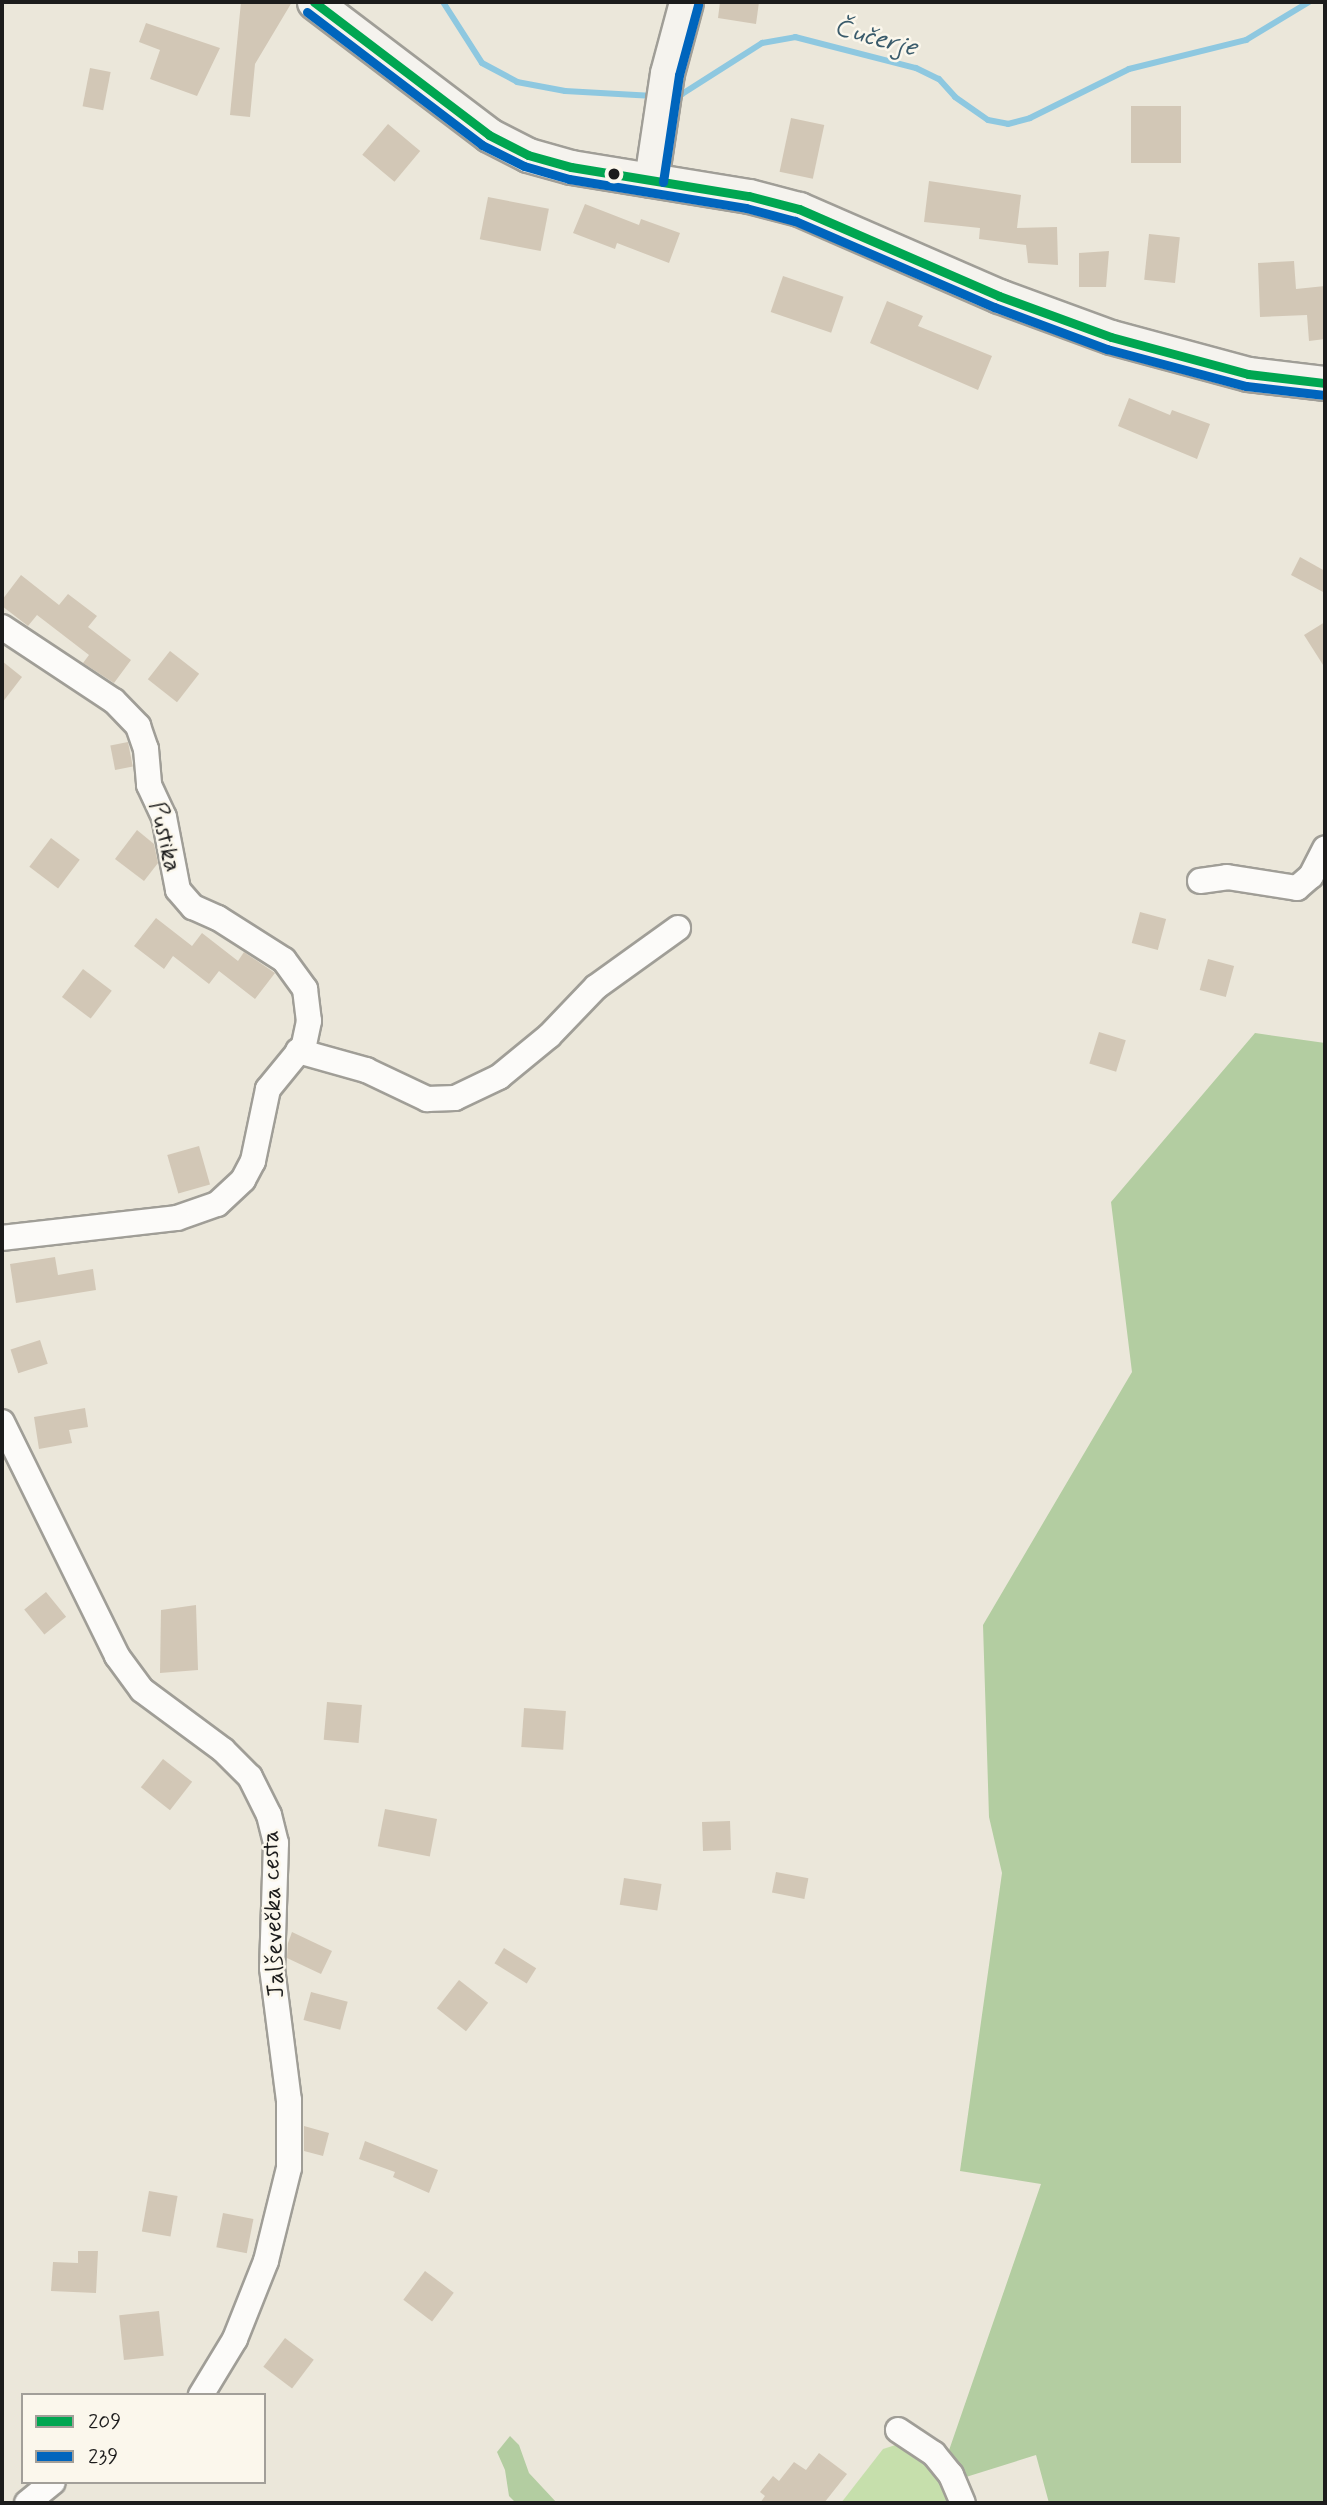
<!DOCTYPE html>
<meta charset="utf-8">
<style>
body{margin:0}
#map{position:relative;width:1327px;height:2505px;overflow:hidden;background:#ebe7da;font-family:Mynerve,sans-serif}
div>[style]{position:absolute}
.green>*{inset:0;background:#c6dfac}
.forest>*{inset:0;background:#b3cda1}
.stream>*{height:6px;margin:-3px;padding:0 3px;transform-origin:3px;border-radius:3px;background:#8ec8e0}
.building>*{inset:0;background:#d2c7b6;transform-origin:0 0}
.roads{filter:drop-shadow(2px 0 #a09e97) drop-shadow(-2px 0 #a09e97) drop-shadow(0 2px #a09e97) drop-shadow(0 -2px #a09e97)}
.street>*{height:24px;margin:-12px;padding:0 12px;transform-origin:12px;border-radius:12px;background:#fcfbf9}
.secondary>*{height:33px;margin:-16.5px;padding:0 16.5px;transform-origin:16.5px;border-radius:16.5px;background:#f5f3ee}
.bus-1>*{height:9px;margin:-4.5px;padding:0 4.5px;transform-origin:4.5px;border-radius:4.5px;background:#00a651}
.bus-2>*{height:9px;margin:-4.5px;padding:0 4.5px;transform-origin:4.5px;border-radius:4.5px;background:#0065bd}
.dots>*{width:19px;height:19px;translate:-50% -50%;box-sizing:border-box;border:4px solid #fbf7ec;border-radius:50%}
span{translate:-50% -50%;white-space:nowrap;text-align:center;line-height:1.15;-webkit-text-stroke:5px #fbf7ec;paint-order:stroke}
.street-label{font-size:24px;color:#1c1c1c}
.water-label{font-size:26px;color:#3a5b6b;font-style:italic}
.frame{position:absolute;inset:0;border:4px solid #1c1c1c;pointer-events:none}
.legend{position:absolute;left:21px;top:2393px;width:245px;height:91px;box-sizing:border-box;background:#fbf7ec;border:2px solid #a29f99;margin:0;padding:9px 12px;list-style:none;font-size:21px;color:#1c1c1c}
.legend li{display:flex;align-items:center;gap:14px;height:35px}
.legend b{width:35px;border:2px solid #a29f99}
</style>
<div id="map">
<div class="green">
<div style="clip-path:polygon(905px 2442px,916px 2446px,958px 2503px,841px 2503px,883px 2449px)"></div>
</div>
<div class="forest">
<div style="clip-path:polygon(1255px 1033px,1325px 1043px,1325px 2503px,1049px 2503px,1036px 2455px,966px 2477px,946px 2459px,1041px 2184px,960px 2171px,1002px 1873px,989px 1817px,983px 1625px,1132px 1372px,1111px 1202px)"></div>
<div style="clip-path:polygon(510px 2436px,519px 2445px,529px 2473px,557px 2503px,516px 2503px,509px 2496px,505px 2470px,497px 2452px)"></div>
</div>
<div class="stream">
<div style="left:443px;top:2px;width:72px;rotate:57.4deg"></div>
<div style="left:482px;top:63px;width:40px;rotate:28deg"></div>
<div style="left:517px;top:82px;width:49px;rotate:10.6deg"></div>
<div style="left:565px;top:91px;width:89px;rotate:3.2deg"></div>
<div style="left:675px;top:94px;width:7px"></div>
<div style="left:682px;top:94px;width:95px;rotate:-32.5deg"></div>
<div style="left:762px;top:43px;width:34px;rotate:-10deg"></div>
<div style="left:795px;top:37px;width:125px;rotate:14.4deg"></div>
<div style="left:916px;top:68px;width:25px;rotate:26deg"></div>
<div style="left:939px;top:79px;width:24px;rotate:48deg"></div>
<div style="left:955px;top:97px;width:40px;rotate:34.9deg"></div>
<div style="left:988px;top:120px;width:20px;rotate:11deg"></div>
<div style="left:1008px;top:124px;width:23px;rotate:-15deg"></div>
<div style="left:1030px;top:118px;width:110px;rotate:-26.3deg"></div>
<div style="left:1129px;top:69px;width:121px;rotate:-13.9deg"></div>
<div style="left:1246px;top:40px;width:74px;rotate:-31.1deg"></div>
</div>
<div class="building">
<div style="clip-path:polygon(241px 2px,292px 2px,255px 64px,250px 117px,230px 115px)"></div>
<div style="clip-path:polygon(720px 2px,759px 2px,756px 24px,718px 18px)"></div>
<div style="clip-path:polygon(146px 23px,220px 48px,197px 96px,150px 79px,160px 50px,139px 42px)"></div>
<div style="left:90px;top:68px;width:21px;height:39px;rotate:11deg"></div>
<div style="left:1131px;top:106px;width:50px;height:57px"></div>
<div style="left:791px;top:118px;width:34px;height:55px;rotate:12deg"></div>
<div style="left:388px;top:124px;width:42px;height:40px;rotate:40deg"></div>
<div style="clip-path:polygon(929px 181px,1021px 195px,1017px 228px,1057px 227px,1058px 265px,1028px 263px,1026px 245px,979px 239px,980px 228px,924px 222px)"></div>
<div style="left:488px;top:197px;width:62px;height:43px;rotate:11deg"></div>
<div style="clip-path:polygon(585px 204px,639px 225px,641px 219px,680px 233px,669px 263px,617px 243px,615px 249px,573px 233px)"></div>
<div style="left:1149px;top:234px;width:31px;height:46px;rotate:6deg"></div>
<div style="clip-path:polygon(1109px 251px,1106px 287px,1079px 287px,1079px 253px)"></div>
<div style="clip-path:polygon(1294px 261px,1296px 289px,1325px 286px,1325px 339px,1309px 341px,1307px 315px,1260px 317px,1258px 263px)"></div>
<div style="left:783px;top:276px;width:64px;height:38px;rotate:19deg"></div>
<div style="clip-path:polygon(887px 301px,923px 316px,918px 326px,992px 356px,978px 390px,870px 343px)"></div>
<div style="clip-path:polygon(1129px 398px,1170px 415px,1172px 410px,1210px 424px,1197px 459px,1118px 426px)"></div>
<div style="clip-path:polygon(1300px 557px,1325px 571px,1325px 593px,1291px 575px)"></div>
<div style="clip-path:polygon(21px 575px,59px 605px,68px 594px,97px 616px,88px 627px,131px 660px,114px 683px,83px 663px,89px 655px,37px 615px,28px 626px,2px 606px,2px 600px)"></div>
<div style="clip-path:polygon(1325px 622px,1325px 668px,1304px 635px)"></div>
<div style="left:170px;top:651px;width:37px;height:36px;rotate:38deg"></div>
<div style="clip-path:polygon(2px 661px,22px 677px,2px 703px)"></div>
<div style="left:128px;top:742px;width:25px;height:18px;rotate:79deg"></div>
<div style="clip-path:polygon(137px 830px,154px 844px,158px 863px,144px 881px,115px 859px)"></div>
<div style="left:51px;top:838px;width:36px;height:36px;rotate:37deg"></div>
<div style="left:1140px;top:912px;width:27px;height:32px;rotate:15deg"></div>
<div style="clip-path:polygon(156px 918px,192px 946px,202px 933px,238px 961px,244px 952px,275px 973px,255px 999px,219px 971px,209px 984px,173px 956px,164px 969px,134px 946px)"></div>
<div style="left:1208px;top:959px;width:27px;height:32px;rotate:15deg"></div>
<div style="left:83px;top:969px;width:36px;height:35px;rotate:37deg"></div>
<div style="left:1099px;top:1032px;width:28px;height:33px;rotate:17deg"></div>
<div style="left:199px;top:1146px;width:40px;height:33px;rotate:74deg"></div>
<div style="clip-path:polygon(55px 1257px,58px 1275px,93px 1269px,96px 1290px,16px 1303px,10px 1264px)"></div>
<div style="left:40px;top:1340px;width:25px;height:31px;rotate:72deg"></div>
<div style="clip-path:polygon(85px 1408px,88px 1427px,69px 1430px,72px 1443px,39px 1449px,34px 1417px)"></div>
<div style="left:46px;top:1592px;width:32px;height:28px;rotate:51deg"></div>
<div style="clip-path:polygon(196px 1605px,198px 1670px,160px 1673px,161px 1610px)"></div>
<div style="left:327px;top:1702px;width:35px;height:38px;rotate:5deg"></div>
<div style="left:524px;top:1708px;width:42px;height:39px;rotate:4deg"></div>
<div style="left:163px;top:1759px;width:37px;height:36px;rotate:38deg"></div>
<div style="left:385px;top:1809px;width:53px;height:38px;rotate:11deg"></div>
<div style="left:730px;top:1821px;width:29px;height:28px;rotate:88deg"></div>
<div style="left:776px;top:1872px;width:33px;height:21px;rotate:11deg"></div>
<div style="left:624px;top:1878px;width:38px;height:27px;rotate:9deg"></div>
<div style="clip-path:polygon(292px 1932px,332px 1951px,321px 1974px,287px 1958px,288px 1943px)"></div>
<div style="left:504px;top:1948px;width:38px;height:18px;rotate:32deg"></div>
<div style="left:459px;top:1980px;width:37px;height:36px;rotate:38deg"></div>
<div style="left:311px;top:1992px;width:38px;height:29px;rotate:15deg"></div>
<div style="clip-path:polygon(304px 2126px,329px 2133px,323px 2156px,304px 2151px)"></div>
<div style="clip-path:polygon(365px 2141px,438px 2170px,429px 2193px,393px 2177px,395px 2172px,359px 2159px)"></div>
<div style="left:149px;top:2191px;width:29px;height:41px;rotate:10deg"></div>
<div style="left:223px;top:2213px;width:31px;height:35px;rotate:11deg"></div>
<div style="clip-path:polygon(78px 2251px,98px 2251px,96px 2293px,51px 2291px,53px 2262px,78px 2263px)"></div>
<div style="left:425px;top:2271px;width:36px;height:36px;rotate:37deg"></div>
<div style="left:159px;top:2311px;width:45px;height:40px;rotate:84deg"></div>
<div style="left:285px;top:2338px;width:36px;height:36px;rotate:37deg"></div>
<div style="clip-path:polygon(819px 2453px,847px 2474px,824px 2503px,760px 2503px,765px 2496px,760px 2492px,773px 2476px,779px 2481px,794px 2462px,806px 2470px)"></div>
</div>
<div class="roads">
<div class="street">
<div style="left:2px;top:627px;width:134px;rotate:33.5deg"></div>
<div style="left:114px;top:701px;width:35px;rotate:46deg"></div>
<div style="left:138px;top:726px;width:24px;rotate:71deg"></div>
<div style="left:146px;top:749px;width:36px;rotate:85deg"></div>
<div style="left:149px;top:785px;width:35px;rotate:65deg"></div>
<div style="left:164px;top:817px;width:74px;rotate:79.1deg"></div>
<div style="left:178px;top:890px;width:23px;rotate:49deg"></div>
<div style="left:193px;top:907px;width:27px;rotate:24deg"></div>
<div style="left:218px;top:918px;width:78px;rotate:32.5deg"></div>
<div style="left:284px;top:960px;width:36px;rotate:54deg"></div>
<div style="left:305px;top:989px;width:32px;rotate:83deg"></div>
<div style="left:309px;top:1021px;width:25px;rotate:102deg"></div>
<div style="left:304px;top:1045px;width:57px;rotate:129.3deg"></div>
<div style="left:268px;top:1089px;width:74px;rotate:101.8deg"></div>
<div style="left:253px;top:1161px;width:21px;rotate:118deg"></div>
<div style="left:243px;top:1180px;width:35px;rotate:137deg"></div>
<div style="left:217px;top:1204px;width:42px;rotate:160.7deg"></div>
<div style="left:177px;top:1218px;width:176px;rotate:173.5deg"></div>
<div style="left:1200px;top:881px;width:27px;rotate:-8deg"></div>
<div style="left:1227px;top:877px;width:71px;rotate:8.9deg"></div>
<div style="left:1297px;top:888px;width:18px;rotate:-41deg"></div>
<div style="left:1311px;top:876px;width:31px;rotate:-63deg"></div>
<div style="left:298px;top:1051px;width:71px;rotate:15.6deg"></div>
<div style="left:366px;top:1070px;width:68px;rotate:25.4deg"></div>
<div style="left:427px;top:1099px;width:28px;rotate:-2deg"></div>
<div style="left:455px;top:1098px;width:49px;rotate:-25.5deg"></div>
<div style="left:499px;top:1077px;width:65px;rotate:-39.4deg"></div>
<div style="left:549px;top:1036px;width:68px;rotate:-46.2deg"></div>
<div style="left:596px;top:987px;width:101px;rotate:-35.7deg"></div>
<div style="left:2px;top:1422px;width:261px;rotate:63.8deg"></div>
<div style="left:117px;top:1656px;width:42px;rotate:53.7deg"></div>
<div style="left:142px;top:1690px;width:101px;rotate:36.5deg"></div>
<div style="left:223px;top:1750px;width:38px;rotate:45deg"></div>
<div style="left:250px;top:1777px;width:42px;rotate:63.4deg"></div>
<div style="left:269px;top:1815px;width:29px;rotate:76deg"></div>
<div style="left:276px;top:1843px;width:125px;rotate:91.8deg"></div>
<div style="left:272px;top:1968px;width:133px;rotate:82.7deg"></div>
<div style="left:289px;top:2100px;width:68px;rotate:90deg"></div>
<div style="left:289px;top:2168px;width:96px;rotate:103.9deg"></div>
<div style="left:266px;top:2261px;width:84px;rotate:111.7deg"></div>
<div style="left:235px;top:2339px;width:66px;rotate:121.3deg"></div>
<div style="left:898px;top:2430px;width:43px;rotate:33.7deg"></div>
<div style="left:934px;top:2454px;width:27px;rotate:51deg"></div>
<div style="left:951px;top:2475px;width:30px;rotate:67deg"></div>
<div style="left:27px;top:2503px;width:33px;rotate:-39deg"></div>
</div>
<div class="secondary">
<div style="left:314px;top:2px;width:220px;rotate:37.2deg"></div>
<div style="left:489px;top:135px;width:44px;rotate:27.1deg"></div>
<div style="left:528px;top:155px;width:45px;rotate:15.6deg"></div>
<div style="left:571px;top:167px;width:180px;rotate:9.3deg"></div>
<div style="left:749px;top:196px;width:52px;rotate:14.6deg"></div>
<div style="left:799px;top:209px;width:218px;rotate:23.5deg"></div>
<div style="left:999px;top:296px;width:119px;rotate:20.1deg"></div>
<div style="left:1111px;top:337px;width:142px;rotate:15.1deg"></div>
<div style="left:1248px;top:374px;width:78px;rotate:6.7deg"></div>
<div style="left:651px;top:180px;width:108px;rotate:-81.5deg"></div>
<div style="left:667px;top:73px;width:73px;rotate:-75deg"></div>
</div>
</div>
<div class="bus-1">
<div style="left:314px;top:2px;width:220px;rotate:37.2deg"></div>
<div style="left:489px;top:135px;width:44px;rotate:27.1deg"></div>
<div style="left:528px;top:155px;width:45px;rotate:15.6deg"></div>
<div style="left:571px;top:167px;width:180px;rotate:9.3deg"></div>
<div style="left:749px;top:196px;width:52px;rotate:14.6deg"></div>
<div style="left:799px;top:209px;width:218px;rotate:23.5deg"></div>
<div style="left:999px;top:296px;width:119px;rotate:20.1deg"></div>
<div style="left:1111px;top:337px;width:142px;rotate:15.1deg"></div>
<div style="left:1248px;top:374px;width:78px;rotate:6.7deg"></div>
</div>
<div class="bus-2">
<div style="left:307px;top:12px;width:220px;rotate:37.2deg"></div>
<div style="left:482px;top:145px;width:47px;rotate:26.6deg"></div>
<div style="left:524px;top:166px;width:47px;rotate:16.1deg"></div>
<div style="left:569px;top:179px;width:179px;rotate:9.3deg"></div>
<div style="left:746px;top:208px;width:51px;rotate:14.9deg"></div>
<div style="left:795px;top:221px;width:217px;rotate:23.4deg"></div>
<div style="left:994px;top:307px;width:121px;rotate:20.4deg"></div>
<div style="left:1107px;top:349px;width:144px;rotate:14.9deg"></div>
<div style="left:1246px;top:386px;width:79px;rotate:6.6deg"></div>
<div style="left:663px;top:182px;width:108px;rotate:-81.5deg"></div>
<div style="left:679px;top:75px;width:73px;rotate:-74.8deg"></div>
</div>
<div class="dots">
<div style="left:614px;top:174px;background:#1c1c1c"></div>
</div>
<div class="street-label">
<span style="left:164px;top:837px;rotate:76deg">Pustika</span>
<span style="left:274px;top:1914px;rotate:-92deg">Jalševečka cesta</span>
</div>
<div class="water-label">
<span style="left:875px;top:39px;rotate:15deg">Čučerje</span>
</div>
<div class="frame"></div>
<ul class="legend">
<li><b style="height:9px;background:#00a651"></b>209</li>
<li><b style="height:9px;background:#0065bd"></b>239</li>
</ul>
</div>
